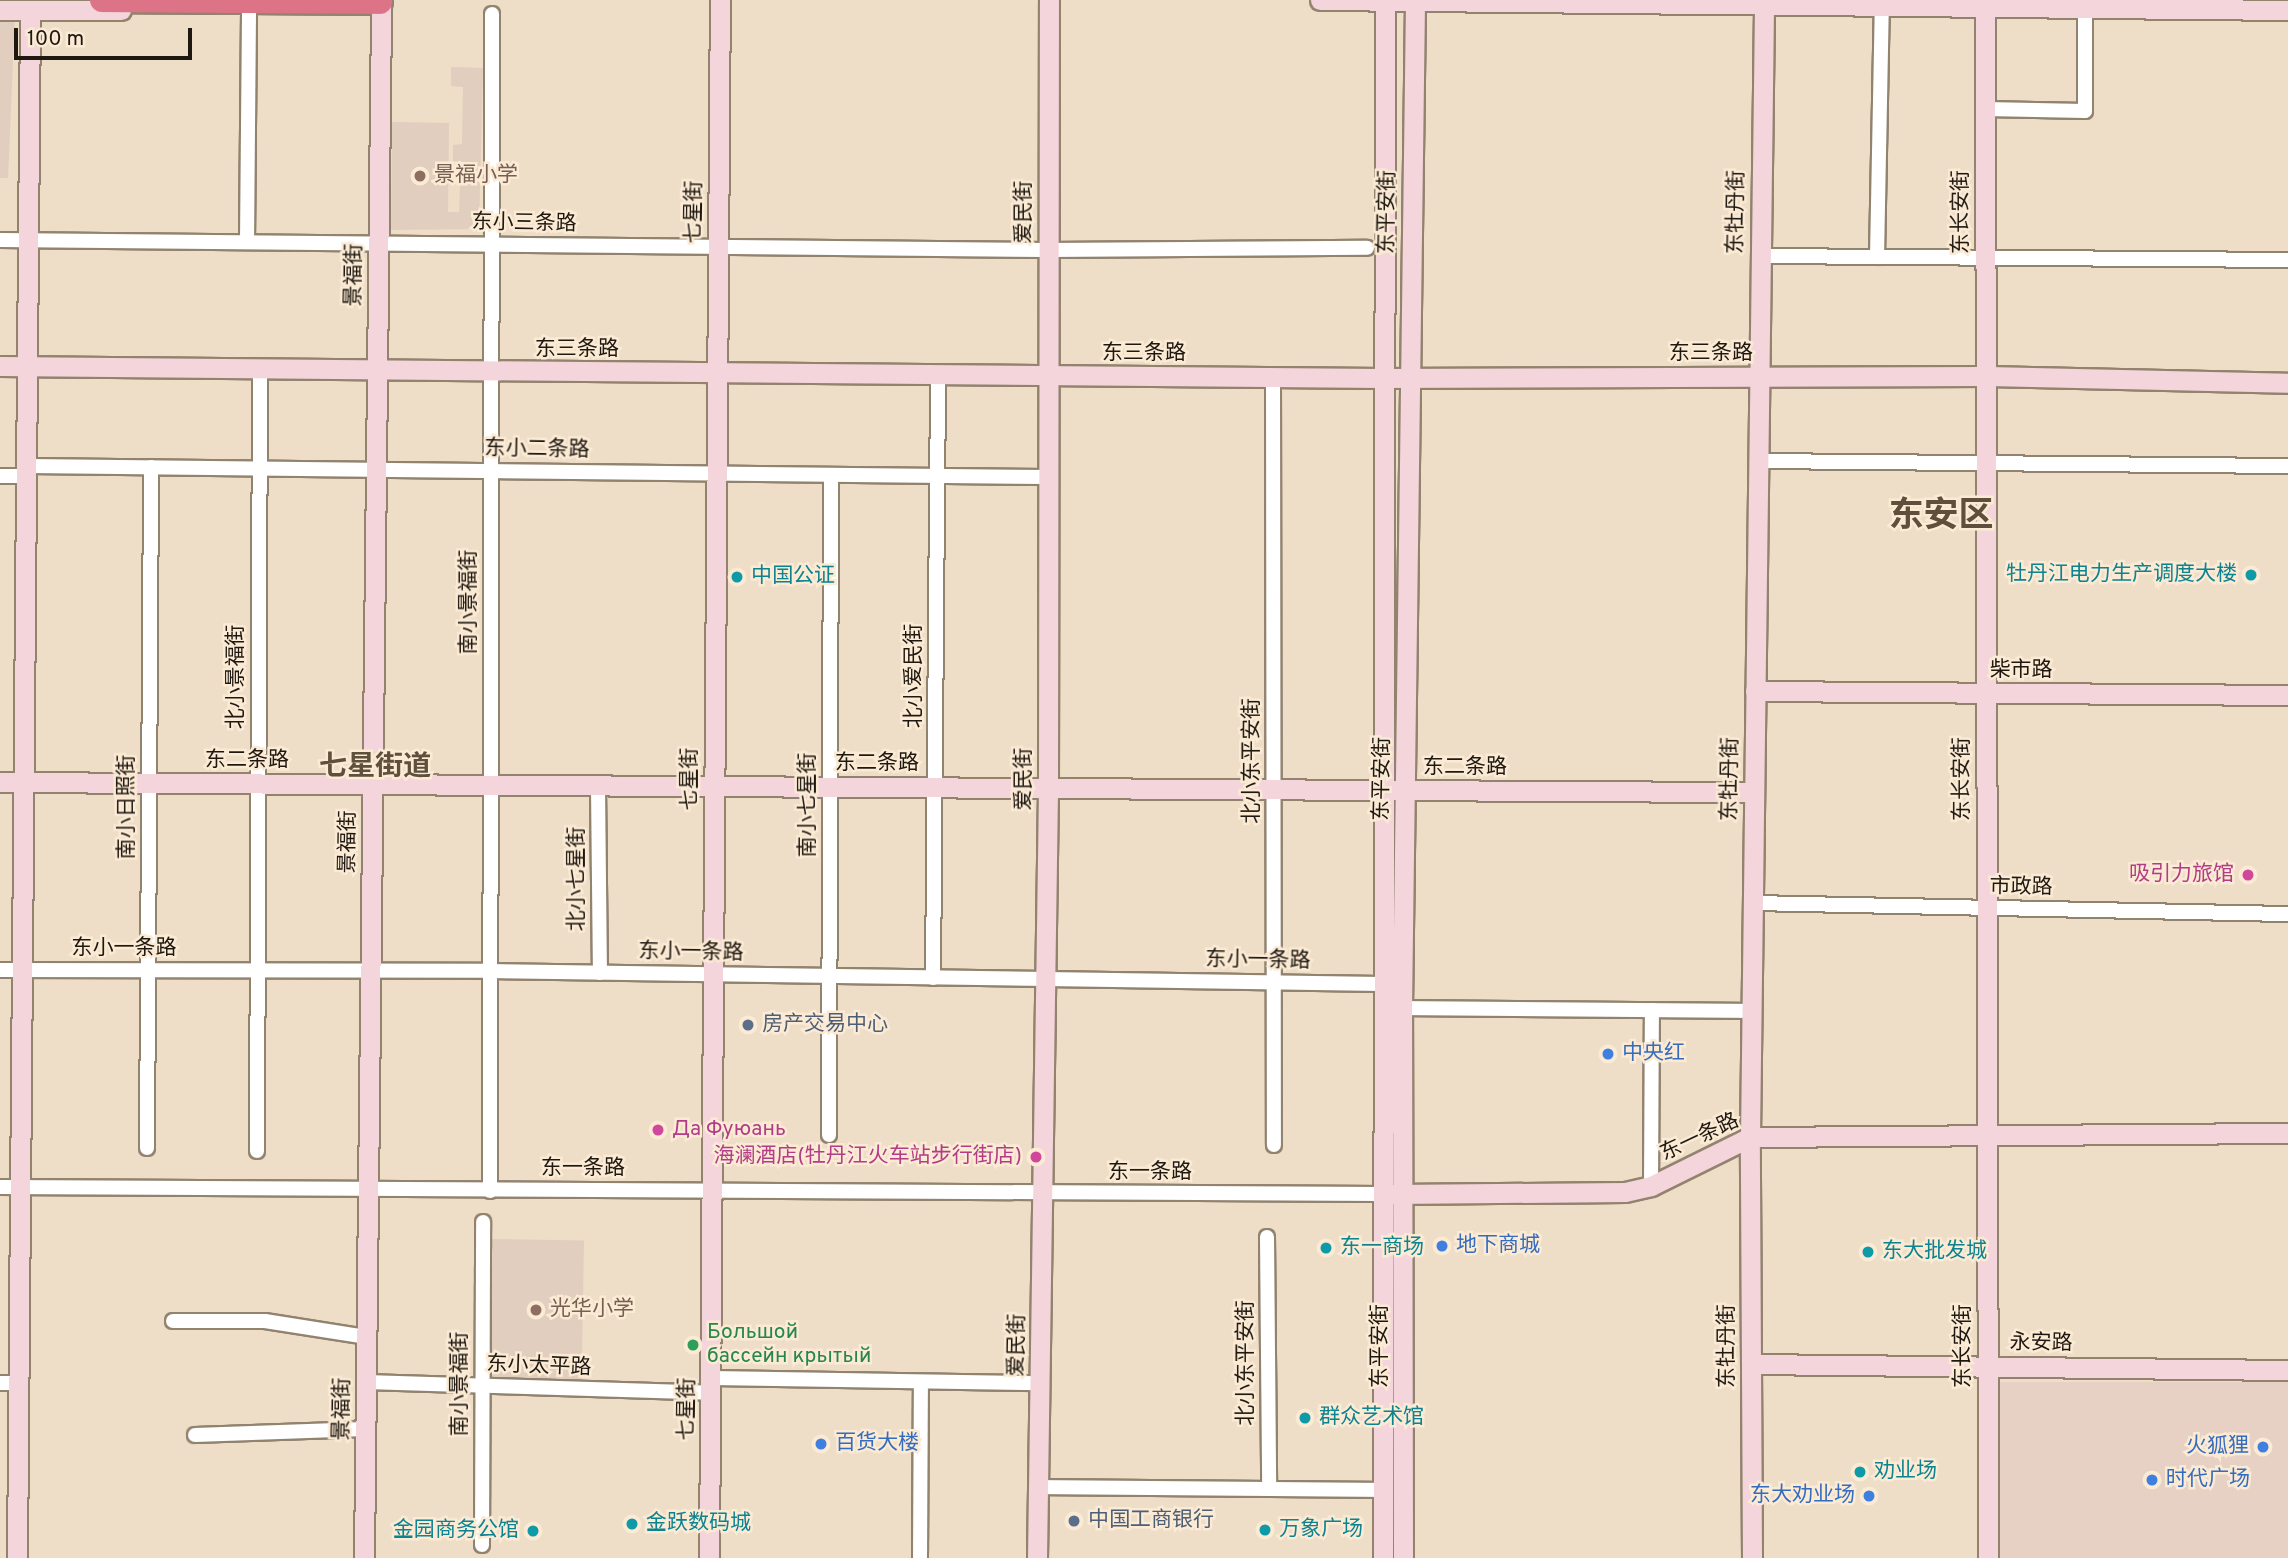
<!DOCTYPE html>
<meta charset="utf-8">
<style>
body{margin:0}
#map{position:relative;width:2288px;height:1558px;overflow:hidden;background:#eeddc7;font-family:Overpass,"Noto Sans SC",sans-serif}
div>[style]{position:absolute}
.commercial>*{inset:0;background:#e7d1c4;transform-origin:0 0}
.education>*{inset:0;background:#e1cebe;transform-origin:0 0}
.roads{filter:drop-shadow(2px 0 #92836f) drop-shadow(-2px 0 #92836f) drop-shadow(0 2px #92836f) drop-shadow(0 -2px #92836f)}
.street>*{height:14px;margin:-7px;padding:0 7px;transform-origin:7px;border-radius:7px;background:#fff}
.secondary>*{height:19px;margin:-9.5px;padding:0 9.5px;transform-origin:9.5px;border-radius:9.5px;background:#f4d5db}
.highway>*{height:24px;margin:-12px;padding:0 12px;transform-origin:12px;border-radius:12px;background:#dc7387}
.dots>*{width:19px;height:19px;translate:-50% -50%;box-sizing:border-box;border:4px solid #fbead4;border-radius:50%}
span{translate:-50% -50%;white-space:nowrap;text-align:center;line-height:1.15;-webkit-text-stroke:5px #fbead4;paint-order:stroke}
.education-label{font-size:21px;color:#785e54}
.left{translate:0 -50%;text-align:left}
.street-label{font-size:21px;color:#1e1811}
.culture-label{font-size:21px;color:#0d838f}
.right{translate:-100% -50%;text-align:right}
.hotel-label{font-size:21px;color:#b23c85}
.service-label{font-size:21px;color:#4e5e75}
.shop-label{font-size:21px;color:#366cbe}
.leisure-label{font-size:21px;color:#27864d}
.district-label{font-size:28px;color:#5e503d;font-weight:700}
.town-label{font-size:35px;color:#5e503d;font-weight:700}
.scale{position:absolute;left:14px;top:28px;width:178px;height:32px;box-sizing:border-box;border:4px solid #1e1811;border-top:0;padding-left:9px;font-size:21px;line-height:24px;white-space:nowrap;color:#1e1811;-webkit-text-stroke:5px #fbead4;paint-order:stroke}
</style>
<div id="map">
<div class="commercial">
<div style="left:1999px;top:1382px;width:289px;height:176px"></div>
</div>
<div class="education">
<div style="clip-path:polygon(0 13px,15px 13px,8px 178px,0 178px)"></div>
<div style="clip-path:polygon(451px 67px,483px 68px,479px 229px,391px 230px,392px 122px,449px 123px,448px 212px,459px 212px,461px 162px,453px 161px,453px 145px,462px 144px,463px 87px,451px 86px)"></div>
<div style="left:491px;top:1239px;width:93px;height:139px;rotate:1deg"></div>
</div>
<div class="roads">
<div class="street">
<div style="left:1985px;top:109px;width:100px;rotate:1.1deg"></div>
<div style="left:2085px;top:111px;width:104px;rotate:-90deg"></div>
<div style="left:0;top:240px;width:1047px;rotate:0.55deg"></div>
<div style="left:1047px;top:250px;width:320px;rotate:-0.4deg"></div>
<div style="left:247px;top:242px;width:231px;rotate:-89.5deg"></div>
<div style="left:1759px;top:256px;width:529px;rotate:0.43deg"></div>
<div style="left:1877px;top:257px;width:251px;rotate:-88.9deg"></div>
<div style="left:1273px;top:377px;width:768px;rotate:89.93deg"></div>
<div style="left:1757px;top:461px;width:531px;rotate:0.54deg"></div>
<div style="left:28px;top:466px;width:1019px;rotate:0.62deg"></div>
<div style="left:0;top:476px;width:28px"></div>
<div style="left:598px;top:786px;width:187px;rotate:89.4deg"></div>
<div style="left:1752px;top:903px;width:536px;rotate:1.18deg"></div>
<div style="left:0;top:970px;width:490px;rotate:0.1deg"></div>
<div style="left:490px;top:971px;width:892px;rotate:0.83deg"></div>
<div style="left:933px;top:978px;width:603px;rotate:-89.52deg"></div>
<div style="left:1402px;top:1008px;width:349px;rotate:0.5deg"></div>
<div style="left:829px;top:1135px;width:660px;rotate:-89.83deg"></div>
<div style="left:147px;top:1148px;width:681px;rotate:-89.66deg"></div>
<div style="left:257px;top:1151px;width:781px;rotate:-89.78deg"></div>
<div style="left:1651px;top:1186px;width:176px;rotate:-89.7deg"></div>
<div style="left:0;top:1187px;width:1382px;rotate:0.29deg"></div>
<div style="left:490px;top:1191px;width:1177px;rotate:-89.9deg"></div>
<div style="left:1267px;top:1237px;width:252px;rotate:89.5deg"></div>
<div style="left:173px;top:1321px;width:92px"></div>
<div style="left:265px;top:1321px;width:102px;rotate:9deg"></div>
<div style="left:712px;top:1378px;width:328px;rotate:0.9deg"></div>
<div style="left:366px;top:1382px;width:345px;rotate:1.8deg"></div>
<div style="left:0;top:1383px;width:19px"></div>
<div style="left:195px;top:1435px;width:170px;rotate:-2deg"></div>
<div style="left:1038px;top:1487px;width:345px;rotate:0.5deg"></div>
<div style="left:482px;top:1545px;width:323px;rotate:-89.8deg"></div>
<div style="left:920px;top:1558px;width:176px;rotate:-89.7deg"></div>
</div>
<div class="secondary">
<div style="left:1320px;top:0;width:968px;rotate:0.59deg"></div>
<div style="left:1985px;top:0;width:1558px;rotate:89.89deg"></div>
<div style="left:0;top:10px;width:121px"></div>
<div style="left:0;top:366px;width:1381px;rotate:0.5deg"></div>
<div style="left:1381px;top:378px;width:605px;rotate:-0.19deg"></div>
<div style="left:1986px;top:376px;width:302px;rotate:1.3deg"></div>
<div style="left:1755px;top:691px;width:533px;rotate:0.43deg"></div>
<div style="left:0;top:782px;width:1754px;rotate:0.33deg"></div>
<div style="left:1394px;top:1194px;width:231px;rotate:-0.5deg"></div>
<div style="left:1625px;top:1192px;width:27px;rotate:-13deg"></div>
<div style="left:1651px;top:1186px;width:110px;rotate:-26.3deg"></div>
<div style="left:1750px;top:1137px;width:538px;rotate:-0.43deg"></div>
<div style="left:1751px;top:1364px;width:537px;rotate:0.64deg"></div>
<div style="left:17px;top:1558px;width:1548px;rotate:-89.52deg"></div>
<div style="left:364px;top:1558px;width:1558px;rotate:-89.37deg"></div>
<div style="left:709px;top:1558px;width:1558px;rotate:-89.6deg"></div>
<div style="left:1037px;top:1558px;width:770px;rotate:-89.18deg"></div>
<div style="left:1048px;top:788px;width:788px;rotate:-89.93deg"></div>
<div style="left:1383px;top:1558px;width:1558px;rotate:-89.93deg"></div>
<div style="left:1403px;top:1558px;width:550px;rotate:-90.1deg"></div>
<div style="left:1402px;top:1008px;width:1008px;rotate:-89.26deg"></div>
<div style="left:1752px;top:1558px;width:421px;rotate:-90.3deg"></div>
<div style="left:1750px;top:1137px;width:1137px;rotate:-89.29deg"></div>
</div>
<div class="highway">
<div style="left:102px;top:0;width:278px;rotate:0.4deg"></div>
</div>
</div>
<div class="dots">
<div style="left:420px;top:176px;background:#8d6e63"></div>
<div style="left:2251px;top:575px;background:#0f9aa8"></div>
<div style="left:737px;top:577px;background:#0f9aa8"></div>
<div style="left:2248px;top:875px;background:#d1479c"></div>
<div style="left:748px;top:1025px;background:#5c6f8a"></div>
<div style="left:1608px;top:1054px;background:#3f7fe0"></div>
<div style="left:658px;top:1130px;background:#d1479c"></div>
<div style="left:1036px;top:1157px;background:#d1479c"></div>
<div style="left:1442px;top:1246px;background:#3f7fe0"></div>
<div style="left:1326px;top:1248px;background:#0f9aa8"></div>
<div style="left:1868px;top:1252px;background:#0f9aa8"></div>
<div style="left:536px;top:1310px;background:#8d6e63"></div>
<div style="left:693px;top:1345px;background:#2e9e5b"></div>
<div style="left:1305px;top:1418px;background:#0f9aa8"></div>
<div style="left:821px;top:1444px;background:#3f7fe0"></div>
<div style="left:2263px;top:1447px;background:#3f7fe0"></div>
<div style="left:1860px;top:1472px;background:#0f9aa8"></div>
<div style="left:2152px;top:1480px;background:#3f7fe0"></div>
<div style="left:1869px;top:1496px;background:#3f7fe0"></div>
<div style="left:1074px;top:1521px;background:#5c6f8a"></div>
<div style="left:632px;top:1524px;background:#0f9aa8"></div>
<div style="left:1265px;top:1530px;background:#0f9aa8"></div>
<div style="left:533px;top:1531px;background:#0f9aa8"></div>
</div>
<div class="education-label">
<span class="left" style="left:434px;top:176px">景福小学</span>
<span class="left" style="left:550px;top:1310px">光华小学</span>
</div>
<div class="street-label">
<span style="left:695px;top:212px;rotate:-89deg">七星街</span>
<span style="left:1025px;top:212px;rotate:-90deg">爱民街</span>
<span style="left:1388px;top:212px;rotate:-89deg">东平安街</span>
<span style="left:1737px;top:212px;rotate:-89deg">东牡丹街</span>
<span style="left:1962px;top:212px;rotate:-90deg">东长安街</span>
<span style="left:524px;top:224px;rotate:1deg">东小三条路</span>
<span style="left:355px;top:275px;rotate:-89deg">景福街</span>
<span style="left:577px;top:350px">东三条路</span>
<span style="left:1144px;top:354px">东三条路</span>
<span style="left:1711px;top:354px">东三条路</span>
<span style="left:537px;top:450px;rotate:1deg">东小二条路</span>
<span style="left:470px;top:602px;rotate:-90deg">南小景福街</span>
<span style="left:2021px;top:671px">柴市路</span>
<span style="left:915px;top:676px;rotate:-90deg">北小爱民街</span>
<span style="left:237px;top:677px;rotate:-90deg">北小景福街</span>
<span style="left:247px;top:761px">东二条路</span>
<span style="left:1253px;top:761px;rotate:-90deg">北小东平安街</span>
<span style="left:877px;top:764px">东二条路</span>
<span style="left:1465px;top:768px">东二条路</span>
<span style="left:691px;top:779px;rotate:-90deg">七星街</span>
<span style="left:1025px;top:779px;rotate:-90deg">爱民街</span>
<span style="left:1383px;top:779px;rotate:-89deg">东平安街</span>
<span style="left:1731px;top:779px;rotate:-89deg">东牡丹街</span>
<span style="left:1963px;top:779px;rotate:-90deg">东长安街</span>
<span style="left:809px;top:805px;rotate:-90deg">南小七星街</span>
<span style="left:128px;top:807px;rotate:-90deg">南小日照街</span>
<span style="left:349px;top:842px;rotate:-89deg">景福街</span>
<span style="left:578px;top:879px;rotate:-90deg">北小七星街</span>
<span style="left:2021px;top:888px;rotate:1deg">市政路</span>
<span style="left:124px;top:949px">东小一条路</span>
<span style="left:691px;top:953px;rotate:1deg">东小一条路</span>
<span style="left:1258px;top:961px;rotate:1deg">东小一条路</span>
<span style="left:1700px;top:1138px;rotate:-25deg">东一条路</span>
<span style="left:583px;top:1169px">东一条路</span>
<span style="left:1150px;top:1173px">东一条路</span>
<span style="left:2041px;top:1344px;rotate:1deg">永安路</span>
<span style="left:1018px;top:1345px;rotate:-89deg">爱民街</span>
<span style="left:1381px;top:1346px;rotate:-90deg">东平安街</span>
<span style="left:1728px;top:1346px;rotate:-90deg">东牡丹街</span>
<span style="left:1964px;top:1346px;rotate:-90deg">东长安街</span>
<span style="left:1247px;top:1363px;rotate:-90deg">北小东平安街</span>
<span style="left:539px;top:1367px;rotate:2deg">东小太平路</span>
<span style="left:461px;top:1384px;rotate:-90deg">南小景福街</span>
<span style="left:343px;top:1409px;rotate:-89deg">景福街</span>
<span style="left:688px;top:1409px;rotate:-89deg">七星街</span>
</div>
<div class="culture-label">
<span class="right" style="left:2237px;top:575px">牡丹江电力生产调度大楼</span>
<span class="left" style="left:751px;top:577px">中国公证</span>
<span class="left" style="left:1340px;top:1248px">东一商场</span>
<span class="left" style="left:1882px;top:1252px">东大批发城</span>
<span class="left" style="left:1319px;top:1418px">群众艺术馆</span>
<span class="left" style="left:1874px;top:1472px">劝业场</span>
<span class="left" style="left:646px;top:1524px">金跃数码城</span>
<span class="left" style="left:1279px;top:1530px">万象广场</span>
<span class="right" style="left:519px;top:1531px">金园商务公馆</span>
</div>
<div class="hotel-label">
<span class="right" style="left:2234px;top:875px">吸引力旅馆</span>
<span class="left" style="left:672px;top:1130px">Да Фуюань</span>
<span class="right" style="left:1022px;top:1157px">海澜酒店(牡丹江火车站步行街店)</span>
</div>
<div class="service-label">
<span class="left" style="left:762px;top:1025px">房产交易中心</span>
<span class="left" style="left:1088px;top:1521px">中国工商银行</span>
</div>
<div class="shop-label">
<span class="left" style="left:1622px;top:1054px">中央红</span>
<span class="left" style="left:1456px;top:1246px">地下商城</span>
<span class="left" style="left:835px;top:1444px">百货大楼</span>
<span class="right" style="left:2249px;top:1447px">火狐狸</span>
<span class="left" style="left:2166px;top:1480px">时代广场</span>
<span class="right" style="left:1855px;top:1496px">东大劝业场</span>
</div>
<div class="leisure-label">
<span class="left" style="left:707px;top:1345px">Большой<br>бассейн крытый</span>
</div>
<div class="district-label">
<span style="left:375px;top:768px">七星街道</span>
</div>
<div class="town-label">
<span style="left:1941px;top:517px">东安区</span>
</div>
<div class="scale">100 m</div>
</div>
